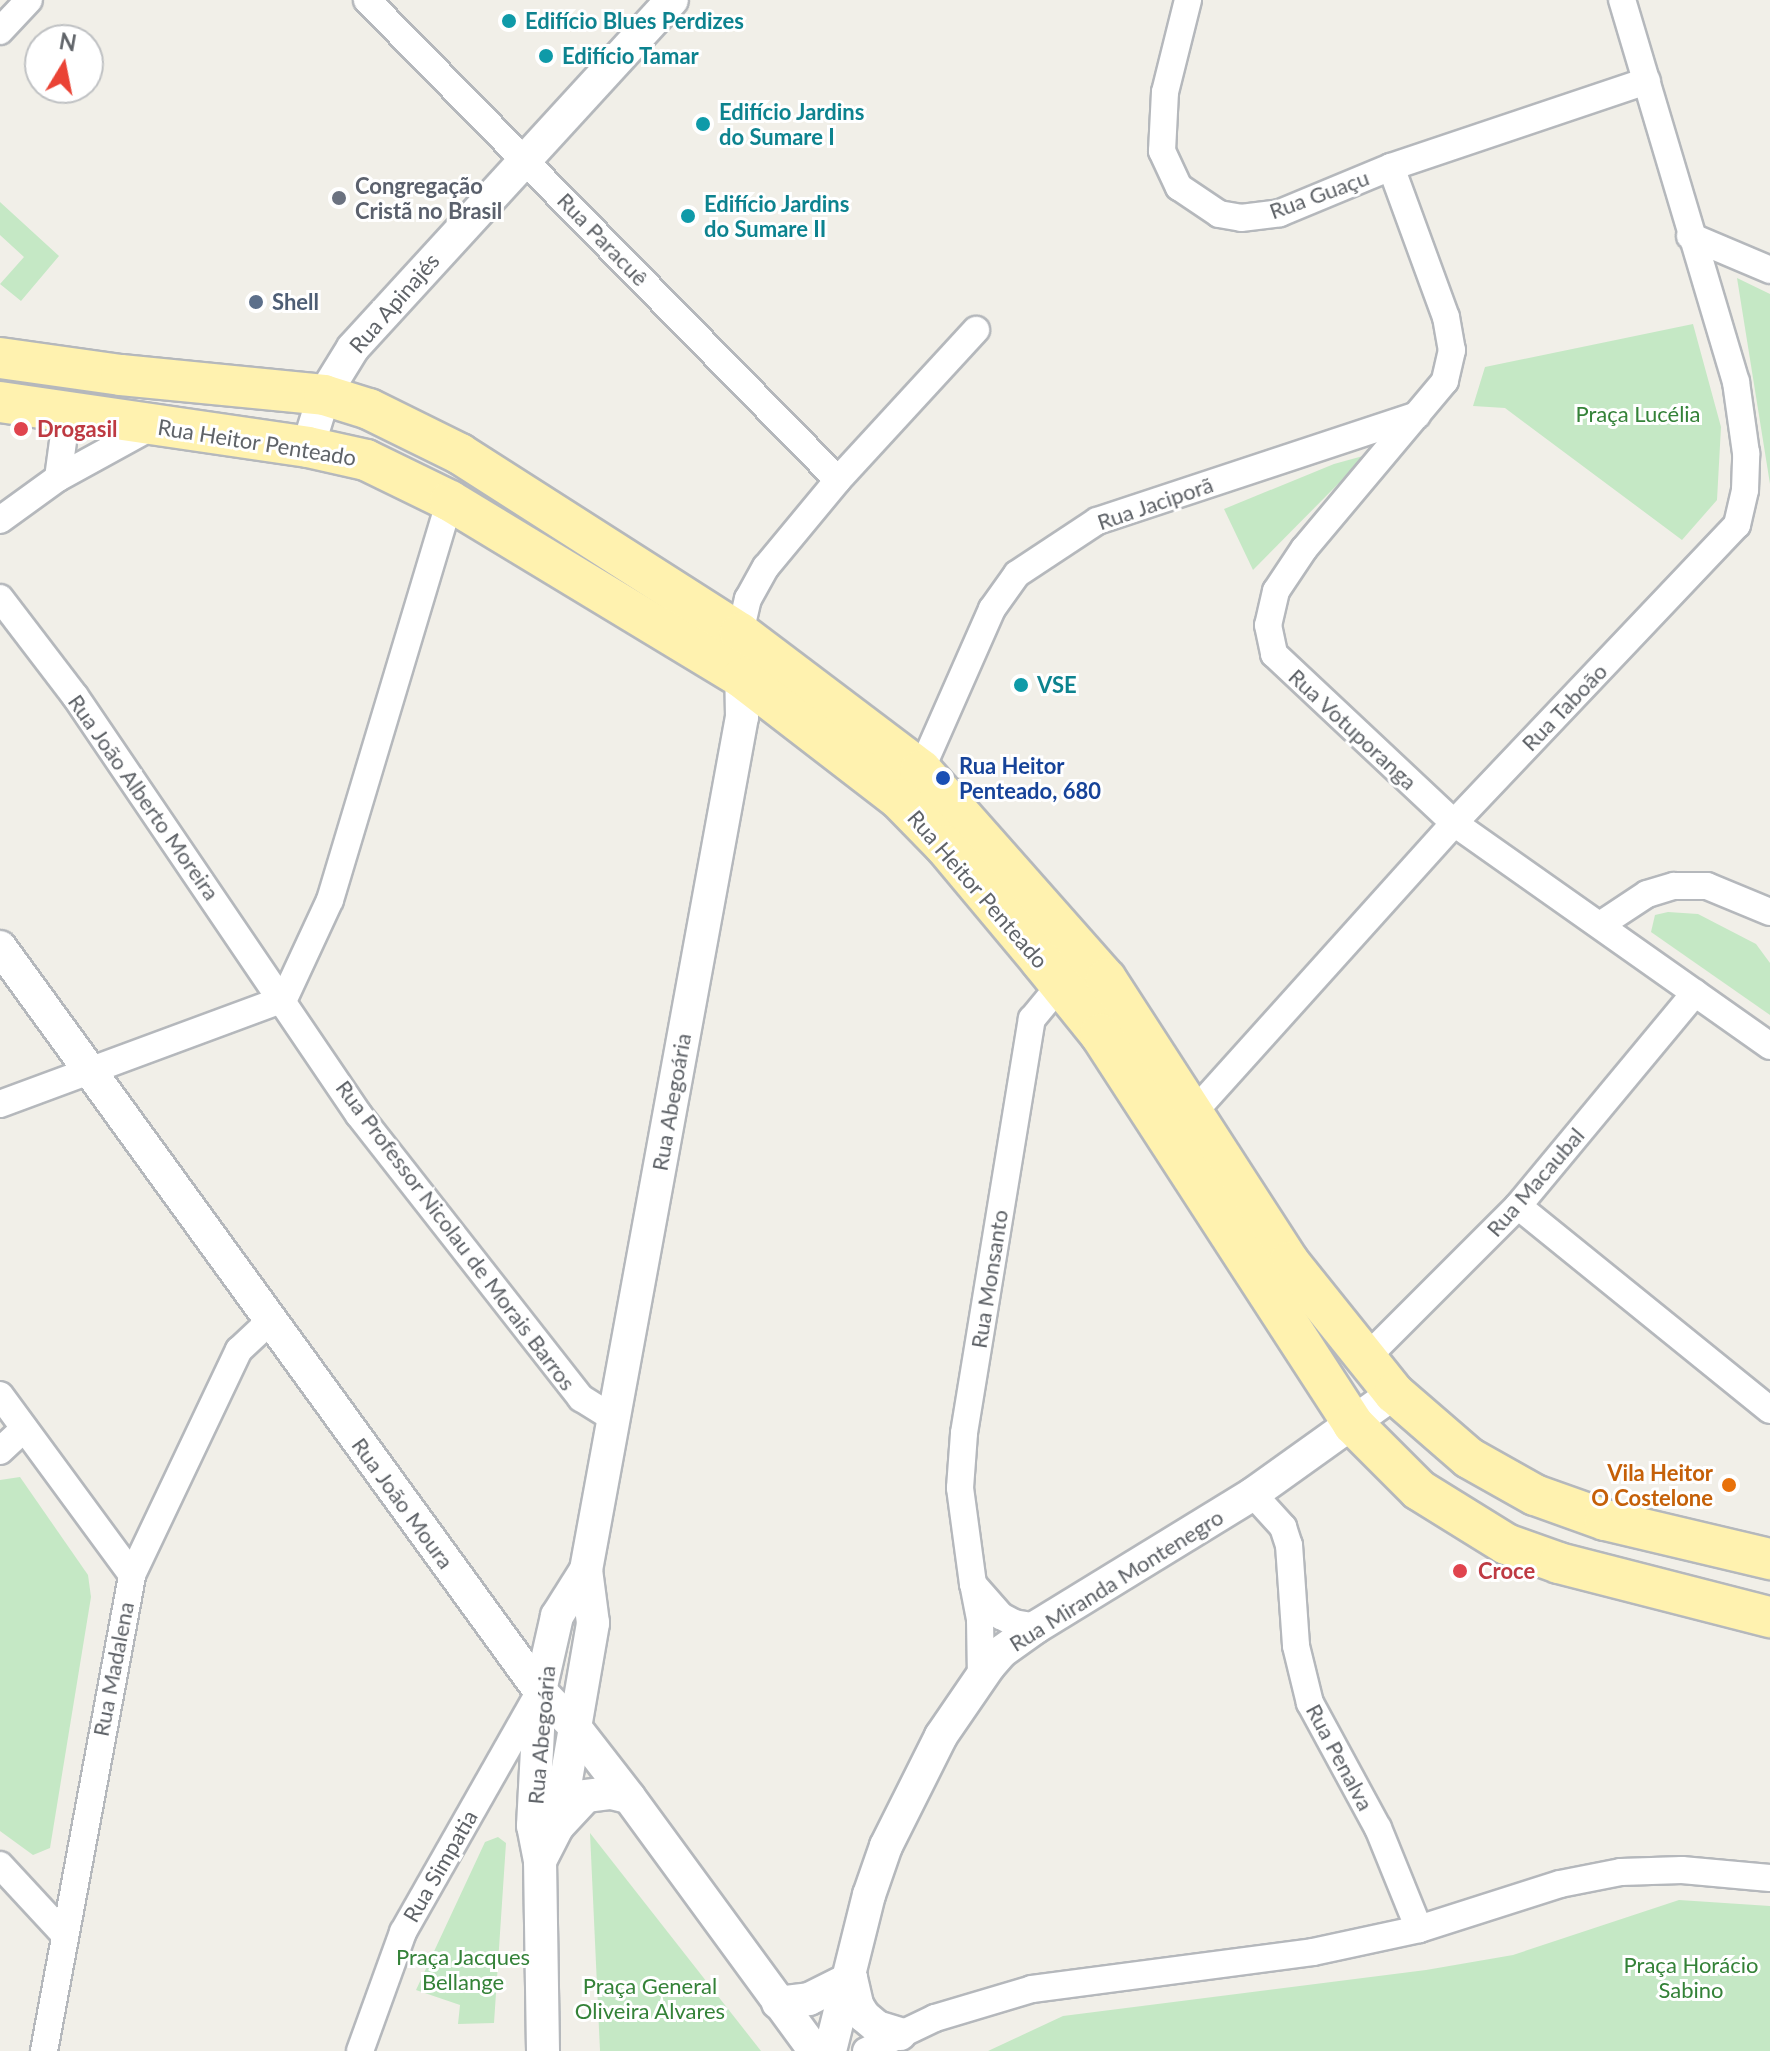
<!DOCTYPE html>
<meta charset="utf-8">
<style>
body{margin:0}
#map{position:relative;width:1770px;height:2051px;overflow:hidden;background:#f1efe8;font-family:Lato,sans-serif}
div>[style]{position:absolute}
.green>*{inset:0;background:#c5e8c5}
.roads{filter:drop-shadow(2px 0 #b5b8bc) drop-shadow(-2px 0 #b5b8bc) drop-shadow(0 2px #b5b8bc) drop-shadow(0 -2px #b5b8bc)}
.minor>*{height:26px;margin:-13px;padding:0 13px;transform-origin:13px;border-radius:13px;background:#fff}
.tertiary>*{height:32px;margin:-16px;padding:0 16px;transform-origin:16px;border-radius:16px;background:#fff}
.primary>*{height:40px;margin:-20px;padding:0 20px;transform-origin:20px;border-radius:20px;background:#fff2af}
.dots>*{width:22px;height:22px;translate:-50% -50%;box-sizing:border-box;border:4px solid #fff;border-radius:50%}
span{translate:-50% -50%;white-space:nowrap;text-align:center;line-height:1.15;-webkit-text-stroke:6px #fff;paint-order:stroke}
.culture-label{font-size:22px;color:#0d838f;font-weight:700}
.left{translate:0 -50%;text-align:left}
.worship-label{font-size:22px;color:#5b616d;font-weight:700}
.street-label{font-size:22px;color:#5f6368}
.service-label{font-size:22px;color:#4e5e75;font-weight:700}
.park-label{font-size:22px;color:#348238}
.health-label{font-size:22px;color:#be3a42;font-weight:700}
.transit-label{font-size:22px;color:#164399;font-weight:700}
.food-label{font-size:22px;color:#c56008;font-weight:700}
.right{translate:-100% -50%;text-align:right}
.north{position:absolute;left:24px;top:24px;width:80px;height:80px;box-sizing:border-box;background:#fff;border:2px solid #bfc1c3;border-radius:50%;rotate:10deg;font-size:22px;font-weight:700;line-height:32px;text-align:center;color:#5f6368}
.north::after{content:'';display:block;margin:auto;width:28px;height:36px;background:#ea4335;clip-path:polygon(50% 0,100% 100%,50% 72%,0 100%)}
</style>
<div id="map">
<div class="green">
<div style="clip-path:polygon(0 202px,59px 256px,21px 301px,0 284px,24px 257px,0 235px)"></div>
<div style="clip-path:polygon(1737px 278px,1770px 294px,1770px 484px)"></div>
<div style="clip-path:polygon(1693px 324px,1721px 427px,1717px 500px,1682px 540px,1505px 408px,1473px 406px,1485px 367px)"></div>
<div style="clip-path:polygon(1363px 456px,1339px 483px,1253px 570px,1224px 509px,1334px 464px)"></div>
<div style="clip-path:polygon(1668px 912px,1698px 914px,1756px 944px,1770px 963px,1770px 1015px,1651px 932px,1655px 915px)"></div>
<div style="clip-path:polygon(20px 1477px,88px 1575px,91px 1597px,50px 1848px,33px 1855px,0 1831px,0 1480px)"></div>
<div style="clip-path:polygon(590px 1833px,761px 2051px,600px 2051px)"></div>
<div style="clip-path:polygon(498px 1837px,506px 1843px,494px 2023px,458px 2024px,460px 2005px,416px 1990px,485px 1842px)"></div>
<div style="clip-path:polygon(1679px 1900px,1770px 1906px,1770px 2051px,988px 2051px,1063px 2016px,1426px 1970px,1513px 1955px)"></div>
</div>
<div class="roads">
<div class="minor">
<div style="left:367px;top:0;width:672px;rotate:45.54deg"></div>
<div style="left:1188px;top:0;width:95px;rotate:104deg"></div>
<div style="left:1165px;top:92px;width:59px;rotate:92.9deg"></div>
<div style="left:1162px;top:151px;width:40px;rotate:65deg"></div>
<div style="left:1179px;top:187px;width:48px;rotate:34deg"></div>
<div style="left:1219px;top:214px;width:22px;rotate:10deg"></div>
<div style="left:1241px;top:218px;width:39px;rotate:-7deg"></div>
<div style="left:1280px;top:213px;width:120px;rotate:-22.5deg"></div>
<div style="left:1391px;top:167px;width:270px;rotate:-18.6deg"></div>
<div style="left:0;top:31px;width:42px;rotate:-46.9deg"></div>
<div style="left:1391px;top:167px;width:160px;rotate:69.9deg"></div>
<div style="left:1446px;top:317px;width:34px;rotate:80deg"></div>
<div style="left:1452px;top:350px;width:32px;rotate:103deg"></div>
<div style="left:1445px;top:381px;width:219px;rotate:130deg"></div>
<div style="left:1304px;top:549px;width:50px;rotate:123.7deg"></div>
<div style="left:1276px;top:591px;width:35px;rotate:103deg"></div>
<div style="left:1268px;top:625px;width:30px;rotate:78deg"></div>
<div style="left:1274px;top:654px;width:247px;rotate:43.2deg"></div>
<div style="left:1454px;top:823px;width:387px;rotate:35.2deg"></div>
<div style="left:1690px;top:236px;width:87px;rotate:23deg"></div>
<div style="left:58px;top:478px;width:67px;rotate:-82.2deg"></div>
<div style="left:0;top:520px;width:72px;rotate:-35.9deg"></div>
<div style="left:58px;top:478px;width:111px;rotate:-28.7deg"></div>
<div style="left:0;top:598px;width:123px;rotate:52.6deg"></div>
<div style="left:75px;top:696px;width:506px;rotate:55.87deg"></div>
<div style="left:359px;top:1115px;width:360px;rotate:51.9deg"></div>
<div style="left:581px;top:1398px;width:36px;rotate:32deg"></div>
<div style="left:740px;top:633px;width:35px;rotate:-77deg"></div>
<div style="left:748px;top:599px;width:37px;rotate:-61deg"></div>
<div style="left:766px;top:567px;width:113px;rotate:-50.4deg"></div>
<div style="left:838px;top:480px;width:204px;rotate:-47.4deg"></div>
<div style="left:921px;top:770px;width:176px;rotate:-66.2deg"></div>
<div style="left:992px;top:609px;width:43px;rotate:-54.5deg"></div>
<div style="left:1017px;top:574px;width:96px;rotate:-33.5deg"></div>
<div style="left:1097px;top:521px;width:337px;rotate:-18.3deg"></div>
<div style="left:1600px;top:925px;width:56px;rotate:-33.4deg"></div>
<div style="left:1647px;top:894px;width:28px;rotate:-17deg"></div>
<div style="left:1674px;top:886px;width:33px"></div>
<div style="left:1707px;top:886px;width:68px;rotate:22.4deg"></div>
<div style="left:284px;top:999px;width:109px;rotate:-65.1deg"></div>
<div style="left:330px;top:900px;width:417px;rotate:-73.3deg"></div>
<div style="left:0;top:1104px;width:303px;rotate:-20.3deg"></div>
<div style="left:1194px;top:1112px;width:389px;rotate:-48deg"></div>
<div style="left:1454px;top:823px;width:411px;rotate:-46.5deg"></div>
<div style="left:1737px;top:525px;width:36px;rotate:-77deg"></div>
<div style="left:1745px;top:490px;width:37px;rotate:-88deg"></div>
<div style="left:1746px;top:453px;width:72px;rotate:-98deg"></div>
<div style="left:1736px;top:382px;width:399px;rotate:-106.6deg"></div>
<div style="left:1518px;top:1206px;width:324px;rotate:39deg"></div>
<div style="left:1364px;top:1360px;width:218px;rotate:-45deg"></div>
<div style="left:1518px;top:1206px;width:277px;rotate:-50.3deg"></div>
<div style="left:0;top:1395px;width:223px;rotate:53.7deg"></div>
<div style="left:0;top:1451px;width:33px;rotate:-43deg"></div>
<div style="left:1253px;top:1494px;width:45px;rotate:47.7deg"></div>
<div style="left:1283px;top:1527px;width:19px;rotate:72deg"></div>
<div style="left:1289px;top:1545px;width:101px;rotate:86deg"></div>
<div style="left:1296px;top:1646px;width:59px;rotate:76.2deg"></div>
<div style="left:1310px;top:1703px;width:142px;rotate:61.5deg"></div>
<div style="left:1378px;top:1828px;width:109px;rotate:67.9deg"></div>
<div style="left:973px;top:1584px;width:97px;rotate:-97.7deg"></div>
<div style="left:960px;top:1488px;width:55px;rotate:-85.8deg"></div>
<div style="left:964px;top:1433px;width:420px;rotate:-80.7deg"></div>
<div style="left:1032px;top:1019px;width:45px;rotate:-50.4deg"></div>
<div style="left:981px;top:1677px;width:58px;rotate:-91deg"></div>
<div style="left:980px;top:1619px;width:36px;rotate:-101deg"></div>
<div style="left:973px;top:1584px;width:43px;rotate:48.8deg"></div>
<div style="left:1001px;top:1616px;width:15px;rotate:28deg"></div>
<div style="left:1014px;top:1623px;width:22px;rotate:10deg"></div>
<div style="left:0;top:1865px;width:94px;rotate:47.2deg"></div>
<div style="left:44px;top:2051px;width:484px;rotate:-79.5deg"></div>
<div style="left:132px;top:1575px;width:249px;rotate:-64.6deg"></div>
<div style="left:239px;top:1350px;width:42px;rotate:-43.1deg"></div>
<div style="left:360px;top:2051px;width:127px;rotate:-70.1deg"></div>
<div style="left:403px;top:1932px;width:277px;rotate:-60.4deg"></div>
<div style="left:866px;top:2051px;width:76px;rotate:-25.6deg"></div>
<div style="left:935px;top:2018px;width:101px;rotate:-16.6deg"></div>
<div style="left:1032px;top:1989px;width:283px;rotate:-7.5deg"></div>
<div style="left:1313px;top:1952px;width:108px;rotate:-12.2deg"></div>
<div style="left:1419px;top:1929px;width:148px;rotate:-17.7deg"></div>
<div style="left:1560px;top:1884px;width:62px;rotate:-11.1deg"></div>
<div style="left:1621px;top:1872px;width:61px;rotate:-1.9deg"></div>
<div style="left:1682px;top:1870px;width:88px;rotate:5.2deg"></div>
</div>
<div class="tertiary">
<div style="left:308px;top:447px;width:54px;rotate:-72.9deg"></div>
<div style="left:324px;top:395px;width:55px;rotate:-58.3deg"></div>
<div style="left:353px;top:348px;width:472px;rotate:-47.5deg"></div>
<div style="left:0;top:947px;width:919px;rotate:54.03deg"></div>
<div style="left:540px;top:1691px;width:49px;rotate:45.8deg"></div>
<div style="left:574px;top:1726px;width:90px;rotate:52.2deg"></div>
<div style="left:629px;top:1797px;width:315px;rotate:53.8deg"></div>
<div style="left:558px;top:1826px;width:41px;rotate:-47deg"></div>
<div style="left:586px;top:1796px;width:25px;rotate:-7deg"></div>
<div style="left:611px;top:1793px;width:18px;rotate:13deg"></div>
<div style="left:540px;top:1861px;width:39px;rotate:-63deg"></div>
<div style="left:558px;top:1826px;width:206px;rotate:-80.2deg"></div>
<div style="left:593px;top:1623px;width:53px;rotate:-97.5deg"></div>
<div style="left:586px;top:1570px;width:867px;rotate:-79.64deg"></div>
<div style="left:742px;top:717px;width:57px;rotate:-91deg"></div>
<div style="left:778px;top:2003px;width:31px;rotate:-7deg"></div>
<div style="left:809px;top:1999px;width:47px;rotate:-26.6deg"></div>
<div style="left:851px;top:1978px;width:28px;rotate:77deg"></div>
<div style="left:857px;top:2005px;width:13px;rotate:58deg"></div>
<div style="left:864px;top:2016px;width:17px;rotate:40deg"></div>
<div style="left:877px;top:2027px;width:24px;rotate:17deg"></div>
<div style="left:543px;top:2051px;width:190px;rotate:-90.9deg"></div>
<div style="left:540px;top:1861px;width:36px;rotate:-101deg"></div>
<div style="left:533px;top:1826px;width:135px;rotate:-87deg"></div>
<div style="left:540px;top:1691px;width:77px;rotate:-77.2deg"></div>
<div style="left:557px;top:1616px;width:54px;rotate:-57.8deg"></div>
<div style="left:830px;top:2051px;width:161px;rotate:-76deg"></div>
<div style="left:869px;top:1895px;width:52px;rotate:-70.9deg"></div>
<div style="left:886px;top:1846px;width:123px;rotate:-63.4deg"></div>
<div style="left:941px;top:1736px;width:85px;rotate:-55.6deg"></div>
<div style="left:989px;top:1666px;width:18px;rotate:-49deg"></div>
<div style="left:1001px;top:1652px;width:43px;rotate:-35.5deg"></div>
<div style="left:1036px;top:1627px;width:255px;rotate:-31.5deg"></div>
<div style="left:1253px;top:1494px;width:173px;rotate:-35.6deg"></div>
</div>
<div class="primary">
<div style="left:0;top:358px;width:122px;rotate:8deg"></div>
<div style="left:121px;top:375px;width:204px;rotate:5.6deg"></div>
<div style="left:324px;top:395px;width:47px;rotate:17.3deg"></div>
<div style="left:369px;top:409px;width:102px;rotate:26.3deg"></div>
<div style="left:460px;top:454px;width:332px;rotate:32.6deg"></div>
<div style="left:740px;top:633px;width:227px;rotate:37.1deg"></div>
<div style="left:921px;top:770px;width:279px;rotate:48.5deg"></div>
<div style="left:1106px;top:979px;width:337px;rotate:57.1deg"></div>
<div style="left:1289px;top:1262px;width:168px;rotate:51.3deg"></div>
<div style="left:1394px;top:1393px;width:99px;rotate:40.9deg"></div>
<div style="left:1469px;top:1458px;width:76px;rotate:29.3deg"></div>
<div style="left:1535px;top:1495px;width:74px;rotate:19.7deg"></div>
<div style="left:1605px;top:1520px;width:170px;rotate:13.3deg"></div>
<div style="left:0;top:402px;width:311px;rotate:8.3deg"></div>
<div style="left:308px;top:447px;width:59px;rotate:12.6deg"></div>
<div style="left:366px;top:460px;width:93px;rotate:26deg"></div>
<div style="left:450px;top:501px;width:341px;rotate:31.2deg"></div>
<div style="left:742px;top:678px;width:198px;rotate:37.6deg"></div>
<div style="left:899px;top:799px;width:66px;rotate:45.6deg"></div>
<div style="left:945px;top:846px;width:150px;rotate:50.1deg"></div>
<div style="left:1041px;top:961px;width:94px;rotate:51.1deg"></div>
<div style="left:1100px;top:1034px;width:465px;rotate:57deg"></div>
<div style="left:1353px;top:1424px;width:93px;rotate:45deg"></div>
<div style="left:1419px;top:1490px;width:102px;rotate:31.8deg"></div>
<div style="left:1506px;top:1544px;width:56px;rotate:19.7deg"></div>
<div style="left:1559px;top:1563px;width:218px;rotate:14.4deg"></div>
</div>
</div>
<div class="dots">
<div style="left:509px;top:21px;background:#0f9aa8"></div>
<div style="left:546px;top:56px;background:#0f9aa8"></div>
<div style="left:703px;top:124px;background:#0f9aa8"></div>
<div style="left:339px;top:198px;background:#6b7280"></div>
<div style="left:688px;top:216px;background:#0f9aa8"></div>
<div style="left:256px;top:302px;background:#5c6f8a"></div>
<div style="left:21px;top:429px;background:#e0444e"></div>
<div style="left:1021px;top:685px;background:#0f9aa8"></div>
<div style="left:943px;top:778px;background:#1a4fb4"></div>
<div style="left:1729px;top:1485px;background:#e8710a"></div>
<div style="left:1460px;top:1571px;background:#e0444e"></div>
</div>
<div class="culture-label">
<span class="left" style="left:525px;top:21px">Edifício Blues Perdizes</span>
<span class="left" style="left:562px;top:56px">Edifício Tamar</span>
<span class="left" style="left:719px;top:124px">Edifício Jardins<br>do Sumare I</span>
<span class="left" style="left:704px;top:216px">Edifício Jardins<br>do Sumare II</span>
<span class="left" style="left:1037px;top:685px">VSE</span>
</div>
<div class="worship-label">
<span class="left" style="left:355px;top:198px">Congregação<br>Cristã no Brasil</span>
</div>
<div class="street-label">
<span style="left:1319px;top:194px;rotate:-20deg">Rua Guaçu</span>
<span style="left:603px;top:239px;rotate:46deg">Rua Paracuê</span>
<span style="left:394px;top:303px;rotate:-49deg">Rua Apinajés</span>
<span style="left:257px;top:442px;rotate:9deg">Rua Heitor Penteado</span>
<span style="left:1155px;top:503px;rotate:-19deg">Rua Jaciporã</span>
<span style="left:1564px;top:707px;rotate:-46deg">Rua Taboão</span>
<span style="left:1353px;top:729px;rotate:43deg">Rua Votuporanga</span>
<span style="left:144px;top:797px;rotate:55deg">Rua João Alberto Moreira</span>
<span style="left:978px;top:889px;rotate:49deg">Rua Heitor Penteado</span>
<span style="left:671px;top:1102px;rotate:-80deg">Rua Abegoária</span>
<span style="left:1535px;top:1182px;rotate:-49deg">Rua Macaubal</span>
<span style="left:456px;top:1235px;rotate:53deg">Rua Professor Nicolau de Morais Barros</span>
<span style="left:989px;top:1279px;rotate:-81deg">Rua Monsanto</span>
<span style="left:403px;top:1503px;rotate:54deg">Rua João Moura</span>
<span style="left:1116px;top:1580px;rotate:-32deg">Rua Miranda Montenegro</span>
<span style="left:113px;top:1669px;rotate:-79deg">Rua Madalena</span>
<span style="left:541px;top:1735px;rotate:-85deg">Rua Abegoária</span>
<span style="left:1340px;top:1757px;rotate:62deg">Rua Penalva</span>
<span style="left:440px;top:1866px;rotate:-60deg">Rua Simpatia</span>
</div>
<div class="service-label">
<span class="left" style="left:272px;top:302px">Shell</span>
</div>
<div class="park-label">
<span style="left:1638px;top:414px">Praça Lucélia</span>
<span style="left:463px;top:1969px">Praça Jacques<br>Bellange</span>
<span style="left:1691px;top:1977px">Praça Horácio<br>Sabino</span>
<span style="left:650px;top:1998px">Praça General<br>Oliveira Alvares</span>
</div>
<div class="health-label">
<span class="left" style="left:37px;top:429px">Drogasil</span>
<span class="left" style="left:1478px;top:1571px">Croce</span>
</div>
<div class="transit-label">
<span class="left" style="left:959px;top:778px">Rua Heitor<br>Penteado, 680</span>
</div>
<div class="food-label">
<span class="right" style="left:1713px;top:1485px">Vila Heitor<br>O Costelone</span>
</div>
<div class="north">N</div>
</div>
